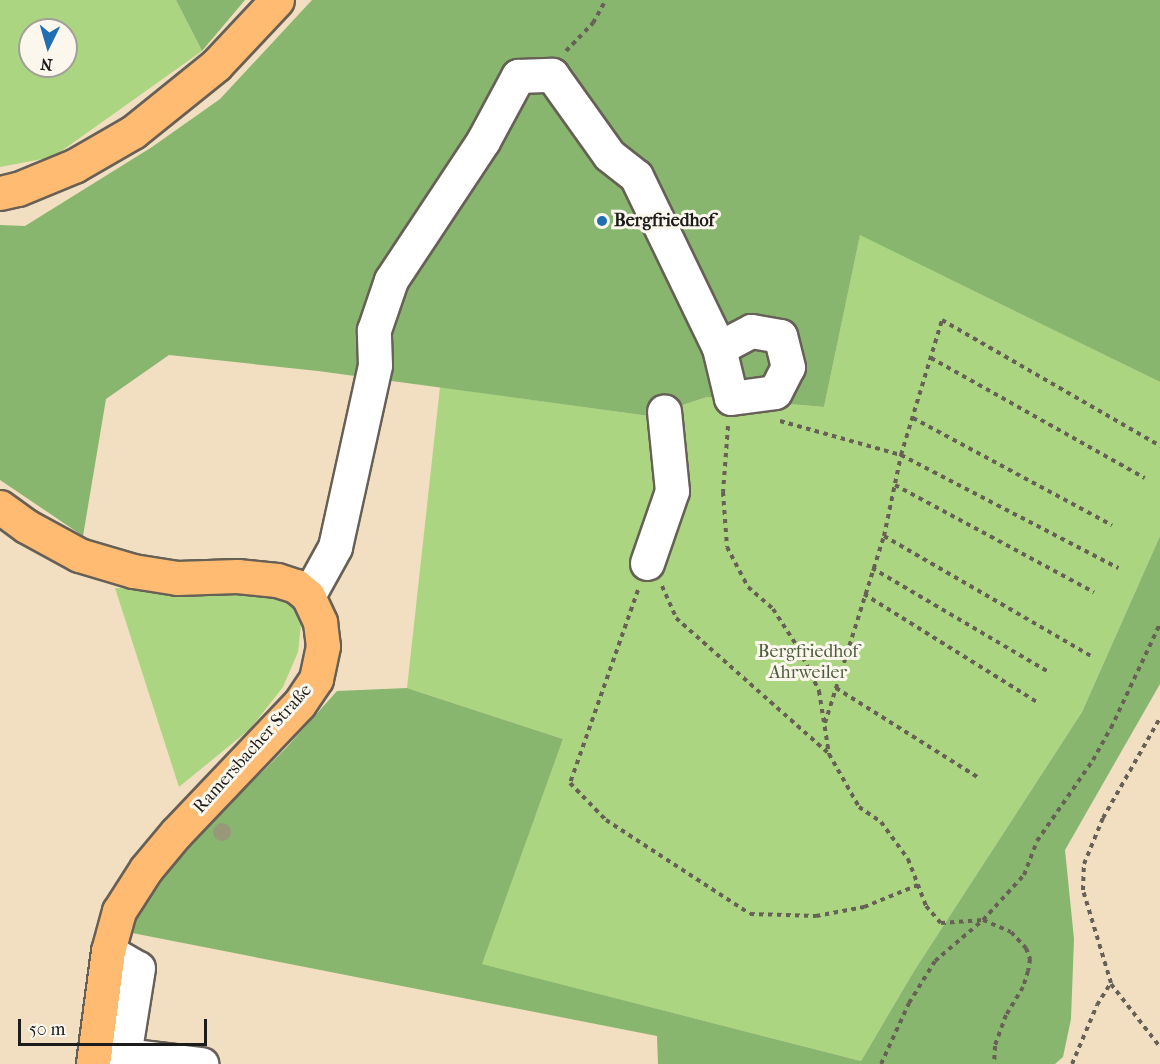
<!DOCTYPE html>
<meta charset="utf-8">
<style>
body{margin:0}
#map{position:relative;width:1160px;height:1064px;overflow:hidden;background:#f2dfc1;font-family:"IM FELL French Canon",serif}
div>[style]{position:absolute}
.green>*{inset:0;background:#acd581}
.forest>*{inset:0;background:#89b66f}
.path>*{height:4px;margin-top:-2px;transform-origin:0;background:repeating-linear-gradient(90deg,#676056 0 4.5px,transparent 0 9px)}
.roads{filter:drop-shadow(2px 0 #676056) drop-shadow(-2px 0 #676056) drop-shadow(0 2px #676056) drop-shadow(0 -2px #676056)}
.minor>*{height:33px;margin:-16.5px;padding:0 16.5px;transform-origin:16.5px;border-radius:16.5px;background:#fff}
.major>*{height:33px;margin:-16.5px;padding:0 16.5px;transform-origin:16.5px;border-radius:16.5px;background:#ffbb71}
.trees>*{width:18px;height:18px;margin:-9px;border-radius:50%;background:#98987a}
.dots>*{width:16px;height:16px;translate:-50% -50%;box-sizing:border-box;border:3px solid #fbf7ec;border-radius:50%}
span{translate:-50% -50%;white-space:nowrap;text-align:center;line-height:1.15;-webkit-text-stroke:6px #fbf7ec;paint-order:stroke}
.poi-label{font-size:18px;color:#1c1c1c;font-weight:700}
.left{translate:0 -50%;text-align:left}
.park-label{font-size:18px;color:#4e5d3f}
.street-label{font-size:18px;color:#1c1c1c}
.north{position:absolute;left:18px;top:18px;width:60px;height:60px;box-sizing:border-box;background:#fbf7ec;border:2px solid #a29f99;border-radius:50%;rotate:185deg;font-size:16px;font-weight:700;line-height:24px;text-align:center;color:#1c1c1c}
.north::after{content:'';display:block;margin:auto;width:21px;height:27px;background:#1f6fb2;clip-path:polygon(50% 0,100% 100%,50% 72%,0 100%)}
.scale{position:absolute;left:18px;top:1019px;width:189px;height:27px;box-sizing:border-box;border:3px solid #1c1c1c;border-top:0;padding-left:8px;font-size:18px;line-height:21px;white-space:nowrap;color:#1c1c1c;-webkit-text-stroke:4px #fbf7ec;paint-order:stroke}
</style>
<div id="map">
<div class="green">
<div style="clip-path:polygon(evenodd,0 0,176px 0,202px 51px,53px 157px,0 167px,0 0,30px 30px,66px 30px,66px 66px,30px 66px,30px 30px)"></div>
<div style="clip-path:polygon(860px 234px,1160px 382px,1160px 536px,1082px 712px,914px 971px,861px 1061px,481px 964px,563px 739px,407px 688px,440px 387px,649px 416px,707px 397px,824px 407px)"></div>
<div style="clip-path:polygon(115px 588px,275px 595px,293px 605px,301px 625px,298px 652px,283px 687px,250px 729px,179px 787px)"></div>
</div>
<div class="forest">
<div style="clip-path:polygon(176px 0,245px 0,202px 51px)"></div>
<div style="clip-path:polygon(312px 0,1160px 0,1160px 382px,860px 235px,824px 407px,707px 397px,649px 416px,318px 371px,169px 355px,106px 399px,83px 536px,0 480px,0 225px,25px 226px,152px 147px,220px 99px)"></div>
<div style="clip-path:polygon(1160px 536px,1160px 684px,1065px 850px,1074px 939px,1071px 1019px,1063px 1057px,1055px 1064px,658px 1064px,657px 1036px,127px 932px,182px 852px,286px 748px,337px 691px,407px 688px,563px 739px,482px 964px,861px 1061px,914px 971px,1082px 712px)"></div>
</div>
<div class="path">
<div style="left:566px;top:51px;width:39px;rotate:-46deg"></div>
<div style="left:593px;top:23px;width:26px;rotate:-61deg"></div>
<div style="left:931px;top:358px;width:245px;rotate:29.3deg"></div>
<div style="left:913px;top:418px;width:226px;rotate:28.3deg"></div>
<div style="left:780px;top:421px;width:126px;rotate:15.7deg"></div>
<div style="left:901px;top:455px;width:245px;rotate:27.5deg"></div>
<div style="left:728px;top:426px;width:66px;rotate:94.3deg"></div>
<div style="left:723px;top:492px;width:55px;rotate:85.8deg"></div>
<div style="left:727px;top:547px;width:45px;rotate:62.3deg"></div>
<div style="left:748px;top:587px;width:33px;rotate:41deg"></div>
<div style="left:773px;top:609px;width:48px;rotate:57deg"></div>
<div style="left:799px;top:649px;width:47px;rotate:64.5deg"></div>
<div style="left:819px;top:691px;width:64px;rotate:81deg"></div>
<div style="left:829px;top:754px;width:61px;rotate:60.5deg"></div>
<div style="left:859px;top:807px;width:27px;rotate:34deg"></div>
<div style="left:881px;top:822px;width:46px;rotate:53.9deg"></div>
<div style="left:908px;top:859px;width:50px;rotate:69deg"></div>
<div style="left:926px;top:906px;width:23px;rotate:49deg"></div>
<div style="left:941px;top:923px;width:42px;rotate:-4.1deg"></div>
<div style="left:983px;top:920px;width:30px;rotate:23deg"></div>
<div style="left:1011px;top:932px;width:22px;rotate:47deg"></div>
<div style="left:1026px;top:948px;width:12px;rotate:70deg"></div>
<div style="left:1030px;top:959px;width:12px;rotate:99deg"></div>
<div style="left:1028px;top:971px;width:17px;rotate:107deg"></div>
<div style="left:1023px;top:987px;width:33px;rotate:121deg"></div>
<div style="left:1006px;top:1015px;width:33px;rotate:110deg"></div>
<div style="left:995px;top:1046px;width:18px;rotate:93deg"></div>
<div style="left:895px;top:485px;width:226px;rotate:28.3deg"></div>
<div style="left:884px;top:536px;width:239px;rotate:30.1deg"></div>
<div style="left:872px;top:568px;width:207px;rotate:30.5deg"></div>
<div style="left:662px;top:586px;width:35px;rotate:66deg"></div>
<div style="left:676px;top:618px;width:205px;rotate:41.6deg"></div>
<div style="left:638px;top:590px;width:205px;rotate:109.4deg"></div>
<div style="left:570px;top:783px;width:52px;rotate:45.8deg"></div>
<div style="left:606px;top:820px;width:172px;rotate:33.1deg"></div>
<div style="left:750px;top:914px;width:66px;rotate:1.7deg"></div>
<div style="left:816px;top:916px;width:49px;rotate:-10.6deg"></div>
<div style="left:864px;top:907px;width:58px;rotate:-22.2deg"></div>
<div style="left:864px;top:594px;width:204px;rotate:32deg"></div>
<div style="left:836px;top:688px;width:169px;rotate:32.2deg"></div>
<div style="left:825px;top:723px;width:196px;rotate:-72.5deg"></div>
<div style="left:884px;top:536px;width:83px;rotate:-78.1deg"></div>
<div style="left:901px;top:455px;width:141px;rotate:-73.1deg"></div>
<div style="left:942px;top:320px;width:252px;rotate:30deg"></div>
<div style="left:1111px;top:984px;width:80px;rotate:52.1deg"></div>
<div style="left:881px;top:1064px;width:67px;rotate:-65.3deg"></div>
<div style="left:909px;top:1003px;width:49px;rotate:-58.2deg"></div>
<div style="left:935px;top:961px;width:63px;rotate:-40.5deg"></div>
<div style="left:983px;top:920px;width:61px;rotate:-47.7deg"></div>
<div style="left:1024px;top:875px;width:36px;rotate:-69deg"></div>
<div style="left:1037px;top:841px;width:98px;rotate:-55.3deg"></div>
<div style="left:1093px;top:760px;width:37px;rotate:-61deg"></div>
<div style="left:1111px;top:728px;width:115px;rotate:-64.8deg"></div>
<div style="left:1072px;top:1064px;width:64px;rotate:-67deg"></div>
<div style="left:1097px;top:1005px;width:26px;rotate:-58deg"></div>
<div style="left:1111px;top:983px;width:97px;rotate:-106.8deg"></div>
<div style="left:1083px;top:890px;width:26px;rotate:-88deg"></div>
<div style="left:1084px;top:864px;width:50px;rotate:-67.6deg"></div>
<div style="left:1103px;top:818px;width:115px;rotate:-60.3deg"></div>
</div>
<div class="roads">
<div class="minor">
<div style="left:647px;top:563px;width:76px;rotate:-70.9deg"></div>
<div style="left:672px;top:491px;width:80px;rotate:-95.7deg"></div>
<div style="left:308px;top:596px;width:56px;rotate:-61.1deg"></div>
<div style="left:335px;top:547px;width:186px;rotate:-77.6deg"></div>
<div style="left:375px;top:365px;width:35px;rotate:-92deg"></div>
<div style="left:374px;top:330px;width:53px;rotate:-71.2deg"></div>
<div style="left:391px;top:280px;width:167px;rotate:-56.5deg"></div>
<div style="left:483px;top:141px;width:74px;rotate:-61.7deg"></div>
<div style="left:518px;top:76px;width:34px;rotate:-2deg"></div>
<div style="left:552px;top:75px;width:98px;rotate:54.5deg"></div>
<div style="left:609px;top:155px;width:34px;rotate:38deg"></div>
<div style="left:636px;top:176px;width:191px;rotate:64.2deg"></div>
<div style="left:719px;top:348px;width:51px;rotate:76.5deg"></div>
<div style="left:731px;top:398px;width:44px;rotate:-7.8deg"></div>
<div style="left:775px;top:392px;width:28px;rotate:-63deg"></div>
<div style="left:788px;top:367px;width:32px;rotate:-104deg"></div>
<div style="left:780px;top:336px;width:29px;rotate:-170deg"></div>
<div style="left:751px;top:331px;width:36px;rotate:152deg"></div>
<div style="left:108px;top:951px;width:34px;rotate:30deg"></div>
<div style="left:138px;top:968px;width:88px;rotate:99.1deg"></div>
<div style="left:123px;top:1064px;width:9px;rotate:-84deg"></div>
<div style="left:124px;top:1055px;width:78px;rotate:6.7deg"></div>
</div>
<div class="major">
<div style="left:0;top:193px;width:18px;rotate:-13deg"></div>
<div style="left:18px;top:189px;width:61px;rotate:-22.3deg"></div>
<div style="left:74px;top:166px;width:68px;rotate:-30deg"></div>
<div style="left:133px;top:132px;width:107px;rotate:-38.9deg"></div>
<div style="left:216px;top:65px;width:89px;rotate:-46.8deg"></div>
<div style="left:0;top:507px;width:32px;rotate:36deg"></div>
<div style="left:26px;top:526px;width:60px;rotate:28.7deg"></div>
<div style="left:79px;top:555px;width:56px;rotate:16.5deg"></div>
<div style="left:133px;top:571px;width:45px;rotate:9deg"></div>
<div style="left:177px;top:578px;width:60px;rotate:-1.9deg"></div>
<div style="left:237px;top:576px;width:40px;rotate:5.7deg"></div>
<div style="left:277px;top:580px;width:20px;rotate:18deg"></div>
<div style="left:296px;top:586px;width:16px;rotate:40deg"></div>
<div style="left:308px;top:596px;width:29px;rotate:65deg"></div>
<div style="left:320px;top:622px;width:24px;rotate:83deg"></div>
<div style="left:323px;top:646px;width:34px;rotate:102deg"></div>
<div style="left:316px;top:679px;width:30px;rotate:124deg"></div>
<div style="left:299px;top:704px;width:178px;rotate:133.6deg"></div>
<div style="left:176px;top:833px;width:47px;rotate:129.8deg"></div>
<div style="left:146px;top:869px;width:50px;rotate:122.7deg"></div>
<div style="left:119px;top:911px;width:41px;rotate:105.4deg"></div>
<div style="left:108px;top:951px;width:114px;rotate:97.6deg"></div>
</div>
</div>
<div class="trees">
<div style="left:222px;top:832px"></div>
</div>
<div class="dots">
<div style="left:602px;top:221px;background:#1f6fb2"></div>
</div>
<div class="poi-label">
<span class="left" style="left:614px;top:221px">Bergfriedhof</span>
</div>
<div class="park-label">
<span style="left:808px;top:663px">Bergfriedhof<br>Ahrweiler</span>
</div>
<div class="street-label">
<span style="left:253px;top:749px;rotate:-48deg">Ramersbacher Straße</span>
</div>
<div class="north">N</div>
<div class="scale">50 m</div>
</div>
